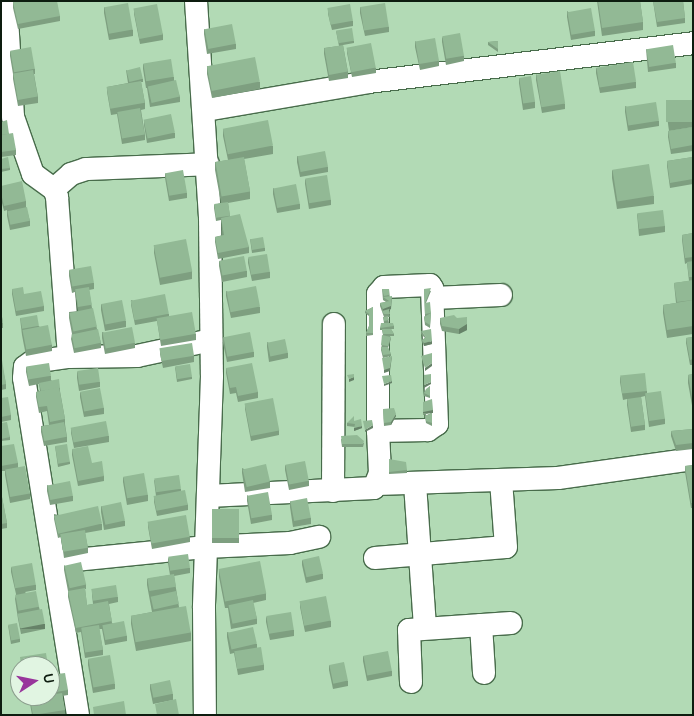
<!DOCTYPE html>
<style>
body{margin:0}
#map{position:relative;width:694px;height:716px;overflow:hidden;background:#b2dab5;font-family:Quicksand,sans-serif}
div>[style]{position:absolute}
.roads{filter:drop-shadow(1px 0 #486c4b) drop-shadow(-1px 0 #486c4b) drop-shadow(0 1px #486c4b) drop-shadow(0 -1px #486c4b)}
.minor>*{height:22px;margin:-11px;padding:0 11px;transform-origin:11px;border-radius:11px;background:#fff}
.wall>*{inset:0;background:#7e9f80;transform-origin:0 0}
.shaded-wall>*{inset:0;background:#668268;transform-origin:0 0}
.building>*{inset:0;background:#92b995;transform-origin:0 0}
span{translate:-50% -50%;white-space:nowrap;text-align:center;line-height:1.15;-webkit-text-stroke:4px #e1f5e2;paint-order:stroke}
.frame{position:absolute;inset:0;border:2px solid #0d1c0f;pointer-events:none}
.north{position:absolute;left:10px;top:656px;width:50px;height:50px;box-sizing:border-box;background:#e1f5e2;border:1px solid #8c9e8e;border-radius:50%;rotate:79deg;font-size:14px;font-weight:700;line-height:20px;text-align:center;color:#0d1c0f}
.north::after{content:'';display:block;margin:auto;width:18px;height:22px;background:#98359b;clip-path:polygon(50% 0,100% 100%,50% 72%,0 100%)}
</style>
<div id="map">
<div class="roads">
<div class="minor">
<div style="left:13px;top:1px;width:18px;rotate:109deg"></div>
<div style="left:7px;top:18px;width:99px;rotate:86.5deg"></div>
<div style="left:13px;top:117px;width:60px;rotate:70.7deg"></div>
<div style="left:33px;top:174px;width:26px;rotate:36deg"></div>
<div style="left:54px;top:189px;width:9px;rotate:69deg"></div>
<div style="left:57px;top:197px;width:160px;rotate:85.7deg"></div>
<div style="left:196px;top:1px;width:217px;rotate:86.3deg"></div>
<div style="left:210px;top:218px;width:158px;rotate:89.3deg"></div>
<div style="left:212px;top:376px;width:232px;rotate:92deg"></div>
<div style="left:204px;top:608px;width:107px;rotate:89.5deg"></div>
<div style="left:205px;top:110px;width:165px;rotate:-9.7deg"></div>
<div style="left:368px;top:82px;width:327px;rotate:-6.8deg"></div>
<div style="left:54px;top:189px;width:23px;rotate:-41deg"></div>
<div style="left:71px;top:174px;width:16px;rotate:-18deg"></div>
<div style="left:86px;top:169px;width:122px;rotate:-2.3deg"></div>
<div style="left:433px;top:298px;width:68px;rotate:-2.5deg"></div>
<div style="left:377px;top:484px;width:181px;rotate:-1.9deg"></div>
<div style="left:558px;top:478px;width:136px;rotate:-8deg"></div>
<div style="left:415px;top:484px;width:144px;rotate:86deg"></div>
<div style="left:333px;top:491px;width:167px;rotate:-89.7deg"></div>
<div style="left:208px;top:496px;width:166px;rotate:-2.8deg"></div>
<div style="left:374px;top:488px;width:16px;rotate:-68deg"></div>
<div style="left:380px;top:473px;width:42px;rotate:-92.7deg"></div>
<div style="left:378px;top:431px;width:137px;rotate:-90deg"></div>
<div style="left:378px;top:294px;width:9px;rotate:-49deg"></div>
<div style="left:384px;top:287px;width:46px;rotate:-2.5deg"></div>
<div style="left:430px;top:285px;width:4px;rotate:56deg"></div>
<div style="left:432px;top:288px;width:136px;rotate:87.9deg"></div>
<div style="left:437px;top:424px;width:11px;rotate:146deg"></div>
<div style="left:428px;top:430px;width:50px;rotate:178.9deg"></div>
<div style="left:375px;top:558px;width:131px;rotate:-4.8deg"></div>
<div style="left:506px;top:547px;width:66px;rotate:-94.3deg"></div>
<div style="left:55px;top:562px;width:152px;rotate:-5.7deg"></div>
<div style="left:206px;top:547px;width:84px;rotate:-2.7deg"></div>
<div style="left:290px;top:543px;width:30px;rotate:-12deg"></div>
<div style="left:481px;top:625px;width:48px;rotate:86.4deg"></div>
<div style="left:411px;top:682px;width:52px;rotate:-92.2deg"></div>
<div style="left:409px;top:630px;width:102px;rotate:-3.9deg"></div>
<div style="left:78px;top:715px;width:341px;rotate:-99.1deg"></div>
<div style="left:24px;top:378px;width:11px;rotate:-85deg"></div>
<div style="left:25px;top:367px;width:9px;rotate:-36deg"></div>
<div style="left:32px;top:362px;width:37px;rotate:-8deg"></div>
<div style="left:69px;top:357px;width:68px;rotate:-0.8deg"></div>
<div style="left:137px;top:356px;width:76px;rotate:-12.2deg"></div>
</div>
</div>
<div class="wall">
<div style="clip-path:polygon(597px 1px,640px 1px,643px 22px,643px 30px,602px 36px)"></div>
<div style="clip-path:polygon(653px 1px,683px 1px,685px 18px,685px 23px,657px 27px)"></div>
<div style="clip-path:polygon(13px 2px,60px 16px,60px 21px,18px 29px,13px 8px)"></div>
<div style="clip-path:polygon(104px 7px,133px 30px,133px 36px,109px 40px,104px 13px)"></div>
<div style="clip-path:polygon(360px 7px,389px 27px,389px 32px,365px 36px,360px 13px)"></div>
<div style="clip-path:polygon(134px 9px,163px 34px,163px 40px,140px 44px,134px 14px)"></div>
<div style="clip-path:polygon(328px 9px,353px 21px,353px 26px,332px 30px,328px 14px)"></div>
<div style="clip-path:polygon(567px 11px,595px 31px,595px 36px,571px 40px,567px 17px)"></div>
<div style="clip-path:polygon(204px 29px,236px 44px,236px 49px,207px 54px,204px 34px)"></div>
<div style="clip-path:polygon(336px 31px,354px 41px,354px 43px,343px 45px,348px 72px,348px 78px,329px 81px,324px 54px,324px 48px,339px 46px)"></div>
<div style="clip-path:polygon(442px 37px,464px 56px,464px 61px,446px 65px,442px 42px)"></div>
<div style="clip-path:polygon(415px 41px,439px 61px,439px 66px,420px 70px,415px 47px)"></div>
<div style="clip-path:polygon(498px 41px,498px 52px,488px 45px,488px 42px)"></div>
<div style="clip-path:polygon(347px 48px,376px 68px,376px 73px,352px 77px,347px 53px)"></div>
<div style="clip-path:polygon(646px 49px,676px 63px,676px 68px,648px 72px)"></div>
<div style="clip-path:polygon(10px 51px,35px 69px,35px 74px,34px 74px,38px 97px,38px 103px,18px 106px,13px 79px,13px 74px,10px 56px)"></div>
<div style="clip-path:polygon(143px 64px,174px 77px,174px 80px,180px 97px,180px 102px,150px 107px,147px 88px,146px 88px,143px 69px)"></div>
<div style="clip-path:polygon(207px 66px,260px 82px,260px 89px,212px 98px,207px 74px)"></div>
<div style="clip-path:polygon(596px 68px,636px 82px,636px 88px,600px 93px,596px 73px)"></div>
<div style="clip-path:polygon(126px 70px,143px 79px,143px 82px,141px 82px,145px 103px,145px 109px,141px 110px,145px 135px,145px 140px,122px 144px,117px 114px,111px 115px,107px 92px,107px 87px,128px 83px)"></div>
<div style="clip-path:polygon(536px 74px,565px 104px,565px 109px,542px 113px,536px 80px)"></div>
<div style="clip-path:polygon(519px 78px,535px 102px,535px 108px,523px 110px,519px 83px)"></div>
<div style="clip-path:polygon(693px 100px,693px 127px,669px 131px,666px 109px,666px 104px)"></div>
<div style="clip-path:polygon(625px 106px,659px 121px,659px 126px,628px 131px,625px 112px)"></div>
<div style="clip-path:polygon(144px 120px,175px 133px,175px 138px,147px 143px,144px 125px)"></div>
<div style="clip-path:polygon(1px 122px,9px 134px,16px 150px,16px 155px,1px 157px)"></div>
<div style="clip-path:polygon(693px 127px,693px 151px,671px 154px,668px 137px,668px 131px)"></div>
<div style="clip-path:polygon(223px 129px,273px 146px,273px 154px,244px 159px,250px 191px,250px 199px,228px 203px,230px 216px,249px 247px,249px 253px,218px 259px,215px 242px,215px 237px,223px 235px,221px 220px,216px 221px,214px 208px,214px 205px,221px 203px,215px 170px,215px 162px,228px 160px,223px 136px)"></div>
<div style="clip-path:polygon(297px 156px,328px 167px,328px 172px,300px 177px,297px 162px)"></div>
<div style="clip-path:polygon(693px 157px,693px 184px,670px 188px,667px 166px,667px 161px)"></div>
<div style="clip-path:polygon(1px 159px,10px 168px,10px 170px,1px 172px)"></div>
<div style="clip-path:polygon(612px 170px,654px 196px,654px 204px,617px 209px,612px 178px)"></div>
<div style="clip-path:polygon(165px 173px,187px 193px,187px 198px,169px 201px,165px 178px)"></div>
<div style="clip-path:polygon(305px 179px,331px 200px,331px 205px,309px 209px,305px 184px)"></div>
<div style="clip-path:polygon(1px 186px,26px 201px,26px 207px,30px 221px,30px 226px,10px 230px,7px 216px,7px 210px,4px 211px,1px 199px)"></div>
<div style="clip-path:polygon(273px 188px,300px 204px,300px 209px,277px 213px,273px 194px)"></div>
<div style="clip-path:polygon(637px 214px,665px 226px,665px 232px,639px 236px)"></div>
<div style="clip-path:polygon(693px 233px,693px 334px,667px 338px,663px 313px,663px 305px,676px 303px,674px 283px,689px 281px,687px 263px,685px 264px,682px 240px,682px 235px)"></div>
<div style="clip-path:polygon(250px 239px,265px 248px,265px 251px,252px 253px)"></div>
<div style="clip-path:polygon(154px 245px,192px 271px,192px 279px,160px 285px,154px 253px)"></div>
<div style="clip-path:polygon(248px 258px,270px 272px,270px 278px,252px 281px,248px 263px)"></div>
<div style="clip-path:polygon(219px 261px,247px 271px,247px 277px,222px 282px,219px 266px)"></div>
<div style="clip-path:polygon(69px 270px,94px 283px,94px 289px,89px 290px,92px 308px,97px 329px,101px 343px,101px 348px,74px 353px,71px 339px,72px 334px,69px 318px,69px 312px,78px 311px,75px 292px,72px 293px,69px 276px)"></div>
<div style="clip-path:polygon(12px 289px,24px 294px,44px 306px,44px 311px,16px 316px,12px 294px)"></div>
<div style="clip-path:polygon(382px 289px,389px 289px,391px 309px,389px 310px,390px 317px,388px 317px,389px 323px,394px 326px,394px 329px,391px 329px,394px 334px,394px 336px,390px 336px,391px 339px,388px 348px,391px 354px,391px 356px,383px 358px,381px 350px,383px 335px,382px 330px,380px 330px,380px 328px,384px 323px,383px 317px,384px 317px,380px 306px,380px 303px,386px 302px,383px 300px)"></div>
<div style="clip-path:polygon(424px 289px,431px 291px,426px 303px,431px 313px,430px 328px,425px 325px,424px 317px,425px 316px)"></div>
<div style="clip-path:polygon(226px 291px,260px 307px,260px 313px,231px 318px,226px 296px)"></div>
<div style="clip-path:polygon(131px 300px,169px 314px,169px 316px,196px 334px,196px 340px,161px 346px,157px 321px,135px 325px,131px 305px)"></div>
<div style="clip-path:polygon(101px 304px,126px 321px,126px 327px,105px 331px,101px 310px)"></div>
<div style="clip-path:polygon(373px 307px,373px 335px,366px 336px,366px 333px,369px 326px,369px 316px,365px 313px,365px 311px)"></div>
<div style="clip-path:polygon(1px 311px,3px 323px,3px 328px,1px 328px)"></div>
<div style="clip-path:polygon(20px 318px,39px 326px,52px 345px,52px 351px,26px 356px,22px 335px)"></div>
<div style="clip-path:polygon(440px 318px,457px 318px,467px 323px,467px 330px,459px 334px,442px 331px,440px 324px)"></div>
<div style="clip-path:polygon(421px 331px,432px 344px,424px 346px,422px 342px,422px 340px,425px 338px,421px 334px)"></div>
<div style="clip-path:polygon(102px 332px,135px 343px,135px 348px,105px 354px,102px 338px)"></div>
<div style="clip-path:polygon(223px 337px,254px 352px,254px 357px,227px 362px,223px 343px)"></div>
<div style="clip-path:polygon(693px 337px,693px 365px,690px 365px,686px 343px,686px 338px)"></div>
<div style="clip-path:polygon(267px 342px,288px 353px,288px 358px,269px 362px,267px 347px)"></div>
<div style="clip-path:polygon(160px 349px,194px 356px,194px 362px,163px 368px,160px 354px)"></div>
<div style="clip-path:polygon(1px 360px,6px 384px,6px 389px,1px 390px)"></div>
<div style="clip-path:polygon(26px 367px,51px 376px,51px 380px,60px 388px,60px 391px,65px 419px,65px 424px,67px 437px,67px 442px,44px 446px,41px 432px,41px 426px,49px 425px,47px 411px,39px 413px,36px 397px,36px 392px,40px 391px,39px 384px,29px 386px,26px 372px)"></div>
<div style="clip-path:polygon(175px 367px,192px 377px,192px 379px,177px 382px)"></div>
<div style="clip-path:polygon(226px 368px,258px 392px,258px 398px,238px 402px,236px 393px,230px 394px,226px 373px)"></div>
<div style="clip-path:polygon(77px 372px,100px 382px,100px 387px,79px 391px,77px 378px)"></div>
<div style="clip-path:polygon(693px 374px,693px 411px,688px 383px,688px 375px)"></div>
<div style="clip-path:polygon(620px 377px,647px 391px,647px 393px,665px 419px,665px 424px,649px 427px,645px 396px,641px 397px,645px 425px,645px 430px,631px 432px,627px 405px,627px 399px,623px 400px,620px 382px)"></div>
<div style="clip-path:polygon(430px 386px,430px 398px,424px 396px,424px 393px)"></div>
<div style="clip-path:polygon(80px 392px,104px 408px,104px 414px,84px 417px,80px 397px)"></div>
<div style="clip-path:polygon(1px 398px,11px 415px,11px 420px,1px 422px)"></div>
<div style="clip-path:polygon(423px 402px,433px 413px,432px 413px,432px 426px,426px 423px,425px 416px,431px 413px,423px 415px)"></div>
<div style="clip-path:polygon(245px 404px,279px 430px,279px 435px,251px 441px,245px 409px)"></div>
<div style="clip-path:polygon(383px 409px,396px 416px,391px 425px,384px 426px)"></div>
<div style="clip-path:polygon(354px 421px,362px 428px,354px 431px,355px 427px,347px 426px,347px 423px)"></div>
<div style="clip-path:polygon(1px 423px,10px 437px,10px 440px,1px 441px)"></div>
<div style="clip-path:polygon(71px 428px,109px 436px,109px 442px,74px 448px,71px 433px)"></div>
<div style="clip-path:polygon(693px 429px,693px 449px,676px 451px,671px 436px,671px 431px)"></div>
<div style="clip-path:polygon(341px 439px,364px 443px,363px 447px,342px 447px)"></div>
<div style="clip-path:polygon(1px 446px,18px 463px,18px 467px,30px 494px,30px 499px,10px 503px,5px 475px,5px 471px,1px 471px)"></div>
<div style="clip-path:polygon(55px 446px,70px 462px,70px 464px,58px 467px)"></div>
<div style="clip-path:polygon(72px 449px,104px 476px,104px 481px,78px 486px,72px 455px)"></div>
<div style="clip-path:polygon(389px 459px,407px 470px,407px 473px,389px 474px)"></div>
<div style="clip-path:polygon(285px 465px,309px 481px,309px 486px,289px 490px,285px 470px)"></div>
<div style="clip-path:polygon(693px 465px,693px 508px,691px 508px,685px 472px,685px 466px)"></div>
<div style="clip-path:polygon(242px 468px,270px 482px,270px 488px,245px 492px,242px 473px)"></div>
<div style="clip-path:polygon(123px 477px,148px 495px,148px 501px,127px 505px,123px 482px)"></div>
<div style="clip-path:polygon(154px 480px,181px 489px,181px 491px,188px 505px,188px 510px,157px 516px,154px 502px,154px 496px,156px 496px)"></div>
<div style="clip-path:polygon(47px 485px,73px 496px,73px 501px,50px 505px,47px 491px)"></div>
<div style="clip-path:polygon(1px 492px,7px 523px,7px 528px,1px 529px)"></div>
<div style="clip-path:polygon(247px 495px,272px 515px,272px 520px,251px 524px,247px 501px)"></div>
<div style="clip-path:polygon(290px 501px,311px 518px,311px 524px,293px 527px,290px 507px)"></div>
<div style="clip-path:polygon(101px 506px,125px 521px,125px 526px,104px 530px,101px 512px)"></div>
<div style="left:212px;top:509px;width:27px;height:34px"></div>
<div style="clip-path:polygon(54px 514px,102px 524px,102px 530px,85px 533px,88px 548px,88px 553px,64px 558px,61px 537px,58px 538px,54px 519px)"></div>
<div style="clip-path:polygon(148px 522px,190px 537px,190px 542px,152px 549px,148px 527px)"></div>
<div style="clip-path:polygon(168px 558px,190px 568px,190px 573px,174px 576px,179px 607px,191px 633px,191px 641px,136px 651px,131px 624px,131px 616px,152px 612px,147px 585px,147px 579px,170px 575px,168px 563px)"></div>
<div style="clip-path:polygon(302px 560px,323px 574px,323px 579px,306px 583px,302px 565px)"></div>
<div style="clip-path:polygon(64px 565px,86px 584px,86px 589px,85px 589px,87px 605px,93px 604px,92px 595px,92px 590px,118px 597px,118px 602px,109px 604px,112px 623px,127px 636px,127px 641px,105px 645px,102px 629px,99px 629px,103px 650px,103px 655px,85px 658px,81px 632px,76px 633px,68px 597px,68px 591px,64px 570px)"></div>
<div style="clip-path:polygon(11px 567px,36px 585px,36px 590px,25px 592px,39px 607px,45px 629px,21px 634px,18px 619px,15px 599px,16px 594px,11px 572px)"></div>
<div style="clip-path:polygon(219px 569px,266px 593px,266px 600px,253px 603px,257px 619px,257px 624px,231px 629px,228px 608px,225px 608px,219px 577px)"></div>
<div style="clip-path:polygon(300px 602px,331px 621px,331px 627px,305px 632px,300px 607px)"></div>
<div style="clip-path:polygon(266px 617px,294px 630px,294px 636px,270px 640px,266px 622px)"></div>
<div style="clip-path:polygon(8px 625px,20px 639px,20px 642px,11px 644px)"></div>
<div style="clip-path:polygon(227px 632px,257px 644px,257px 648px,264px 665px,264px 670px,238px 675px,234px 653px,230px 654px,227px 637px)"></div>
<div style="clip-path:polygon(363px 656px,392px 671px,392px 676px,367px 681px,363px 661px)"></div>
<div style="clip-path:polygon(88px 659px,115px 684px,115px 689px,93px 693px,88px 665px)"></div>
<div style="clip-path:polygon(329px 665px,348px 681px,348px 686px,333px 689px,329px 670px)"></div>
<div style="clip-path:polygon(50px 675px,68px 690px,68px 695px,62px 696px,65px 710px,65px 715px,32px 715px,30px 704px,30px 699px,33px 698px,33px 696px,50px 696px)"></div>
<div style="clip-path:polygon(150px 684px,173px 694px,173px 700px,153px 704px,150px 689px)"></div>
</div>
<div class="shaded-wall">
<div style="clip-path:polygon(392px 296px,391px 309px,383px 312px,383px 309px)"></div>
<div style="clip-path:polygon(467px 317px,467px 330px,459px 334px,459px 329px)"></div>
<div style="clip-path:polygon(432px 341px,432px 344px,424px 346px,424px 343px)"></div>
<div style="clip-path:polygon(392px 356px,390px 371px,384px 373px,384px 370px)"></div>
<div style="clip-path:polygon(432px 363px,432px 366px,425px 371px,425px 368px)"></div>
<div style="clip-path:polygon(354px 377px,354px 380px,349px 382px,349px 379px)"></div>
<div style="clip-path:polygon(392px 381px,392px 383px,384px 386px,384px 384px)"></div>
<div style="clip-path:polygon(431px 382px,431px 384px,424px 388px,424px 385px)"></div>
<div style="left:433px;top:410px;width:3px;height:10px;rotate:90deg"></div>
<div style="clip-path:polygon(396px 414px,396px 416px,391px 425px,391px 422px)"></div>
<div style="clip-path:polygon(373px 425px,373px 428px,365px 432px,365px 430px)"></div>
<div style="clip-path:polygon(362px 426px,362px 428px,354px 431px,354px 428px)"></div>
<div style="left:45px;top:624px;width:5px;height:25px;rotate:90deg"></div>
</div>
<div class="building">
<div style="clip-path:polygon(18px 1px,57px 1px,60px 16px,18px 24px,13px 2px)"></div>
<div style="clip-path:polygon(598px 1px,640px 1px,643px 22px,602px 28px)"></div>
<div style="clip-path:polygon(653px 1px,683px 1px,685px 18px,657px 22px)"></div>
<div style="left:128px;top:3px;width:27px;height:24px;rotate:80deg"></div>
<div style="left:385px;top:3px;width:24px;height:25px;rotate:81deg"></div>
<div style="left:157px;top:4px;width:31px;height:24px;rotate:79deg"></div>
<div style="left:350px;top:4px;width:17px;height:23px;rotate:80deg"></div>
<div style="left:591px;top:8px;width:23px;height:24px;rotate:80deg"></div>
<div style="left:232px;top:24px;width:20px;height:28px;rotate:79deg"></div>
<div style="left:352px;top:28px;width:13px;height:16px;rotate:81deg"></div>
<div style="left:460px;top:33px;width:23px;height:18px;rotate:80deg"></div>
<div style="left:435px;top:38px;width:23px;height:20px;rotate:80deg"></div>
<div style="clip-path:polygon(498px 41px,498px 49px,488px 42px)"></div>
<div style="left:371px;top:43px;width:25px;height:25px;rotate:79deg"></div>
<div style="left:343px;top:45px;width:27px;height:19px;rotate:80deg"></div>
<div style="left:673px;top:45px;width:18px;height:27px;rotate:81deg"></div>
<div style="left:31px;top:47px;width:22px;height:21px;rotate:80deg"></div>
<div style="left:255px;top:57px;width:25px;height:49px;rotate:79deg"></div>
<div style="left:171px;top:59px;width:18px;height:28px;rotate:81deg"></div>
<div style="left:633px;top:62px;width:20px;height:37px;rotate:81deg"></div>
<div style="left:140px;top:67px;width:12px;height:14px;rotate:76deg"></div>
<div style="left:33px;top:70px;width:27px;height:20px;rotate:80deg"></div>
<div style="left:560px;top:71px;width:33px;height:24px;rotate:81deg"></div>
<div style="left:531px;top:76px;width:26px;height:12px;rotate:81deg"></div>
<div style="left:176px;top:80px;width:17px;height:29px;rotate:77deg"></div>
<div style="left:141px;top:81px;width:22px;height:35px;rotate:80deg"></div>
<div style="left:693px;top:100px;width:22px;height:27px;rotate:90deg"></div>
<div style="left:656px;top:102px;width:19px;height:31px;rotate:81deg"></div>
<div style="left:140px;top:108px;width:27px;height:23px;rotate:80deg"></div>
<div style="left:171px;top:114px;width:19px;height:28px;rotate:78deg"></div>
<div style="clip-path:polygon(7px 120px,9px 134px,1px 135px,1px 122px)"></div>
<div style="left:268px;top:120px;width:26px;height:46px;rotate:79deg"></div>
<div style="clip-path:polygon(693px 127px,693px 145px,671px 149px,668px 131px)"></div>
<div style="clip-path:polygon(13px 133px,16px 150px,1px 152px,1px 135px)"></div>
<div style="left:325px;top:151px;width:16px;height:28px;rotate:79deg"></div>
<div style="clip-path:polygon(8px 157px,10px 168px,1px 169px,1px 159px)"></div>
<div style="left:244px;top:157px;width:35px;height:29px;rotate:80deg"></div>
<div style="clip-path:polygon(693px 157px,693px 179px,670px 183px,667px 161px)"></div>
<div style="left:649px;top:164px;width:32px;height:37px;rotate:81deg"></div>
<div style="left:183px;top:170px;width:23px;height:18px;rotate:80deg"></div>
<div style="left:327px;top:175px;width:25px;height:22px;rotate:81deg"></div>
<div style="clip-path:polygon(22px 181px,26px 201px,4px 206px,1px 193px,1px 186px)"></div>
<div style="left:296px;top:184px;width:20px;height:23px;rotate:79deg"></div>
<div style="left:228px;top:202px;width:14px;height:14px;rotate:82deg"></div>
<div style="left:27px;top:207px;width:14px;height:20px;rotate:78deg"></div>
<div style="left:663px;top:210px;width:16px;height:26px;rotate:83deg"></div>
<div style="clip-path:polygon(240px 214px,249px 247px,218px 253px,215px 237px,224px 235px,221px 218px)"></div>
<div style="clip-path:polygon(693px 233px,693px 257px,685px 258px,682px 235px)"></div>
<div style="left:263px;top:237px;width:11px;height:13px;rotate:80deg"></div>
<div style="left:186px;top:239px;width:33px;height:33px;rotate:79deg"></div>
<div style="left:267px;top:254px;width:18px;height:19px;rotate:81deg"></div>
<div style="left:244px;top:256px;width:15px;height:25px;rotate:79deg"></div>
<div style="clip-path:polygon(693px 261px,693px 277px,689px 277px,687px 262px)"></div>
<div style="left:91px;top:266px;width:17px;height:22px;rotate:80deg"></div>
<div style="clip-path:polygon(693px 280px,693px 300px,677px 302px,674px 283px)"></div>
<div style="left:256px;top:286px;width:21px;height:30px;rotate:79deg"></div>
<div style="clip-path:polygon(23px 287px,24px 294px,41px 291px,44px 306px,16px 311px,12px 289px)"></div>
<div style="left:89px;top:287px;width:18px;height:14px;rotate:81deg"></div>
<div style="clip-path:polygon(431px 288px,425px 303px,430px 302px,431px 313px,425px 314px,424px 289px)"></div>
<div style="clip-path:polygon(382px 289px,389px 289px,389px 295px,384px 296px)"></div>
<div style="left:165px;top:294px;width:20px;height:35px;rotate:79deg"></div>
<div style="clip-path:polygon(392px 296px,391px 306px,383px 309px,380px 303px,389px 301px,383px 297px)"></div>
<div style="left:122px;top:300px;width:21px;height:21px;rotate:79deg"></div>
<div style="clip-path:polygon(693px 300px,693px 326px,667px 330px,663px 305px)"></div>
<div style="clip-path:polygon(373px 307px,373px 333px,366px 333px,369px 326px,369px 314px,365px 311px)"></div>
<div style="left:93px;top:308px;width:19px;height:24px;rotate:78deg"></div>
<div style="clip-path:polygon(389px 309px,390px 314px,384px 314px,382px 311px)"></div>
<div style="clip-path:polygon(1px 311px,3px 323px,1px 323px)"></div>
<div style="left:192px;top:312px;width:22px;height:36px;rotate:80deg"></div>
<div style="clip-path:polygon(431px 313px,430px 325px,425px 322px,424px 317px)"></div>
<div style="left:37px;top:315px;width:11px;height:17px;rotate:80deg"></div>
<div style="clip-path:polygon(454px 315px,457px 318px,467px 317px,467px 324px,459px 329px,442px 326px,440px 318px)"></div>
<div style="left:388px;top:316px;width:4px;height:5px;rotate:76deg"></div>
<div style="clip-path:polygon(381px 323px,393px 323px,394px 326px,380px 328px)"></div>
<div style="left:48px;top:325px;width:20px;height:26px;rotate:79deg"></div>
<div style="left:132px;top:327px;width:16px;height:30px;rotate:79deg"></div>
<div style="left:98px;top:329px;width:14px;height:27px;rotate:78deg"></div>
<div style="clip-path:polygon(382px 329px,391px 329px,394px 334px,383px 334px)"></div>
<div style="clip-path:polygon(431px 329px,432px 341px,424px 343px,422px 340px,426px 337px,421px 331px)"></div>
<div style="left:250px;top:332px;width:20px;height:27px;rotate:79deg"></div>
<div style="clip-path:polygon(382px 335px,391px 337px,388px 346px,381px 345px)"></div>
<div style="clip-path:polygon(693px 337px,693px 359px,690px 360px,686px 338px)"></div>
<div style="left:285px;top:339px;width:14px;height:18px;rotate:78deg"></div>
<div style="left:192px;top:343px;width:13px;height:33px;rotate:81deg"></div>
<div style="clip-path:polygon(381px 347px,388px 347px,391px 354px,383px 355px)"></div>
<div style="clip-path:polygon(432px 353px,432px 363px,425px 368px,421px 356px)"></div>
<div style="clip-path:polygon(392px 356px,390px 368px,384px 370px,382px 358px)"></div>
<div style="clip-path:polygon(1px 360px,2px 360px,6px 384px,1px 385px)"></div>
<div style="left:49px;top:363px;width:13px;height:23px;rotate:81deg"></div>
<div style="clip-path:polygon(252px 363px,258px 392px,238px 396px,236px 387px,230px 388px,226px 368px)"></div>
<div style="left:190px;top:364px;width:13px;height:15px;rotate:81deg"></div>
<div style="left:98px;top:368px;width:14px;height:21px;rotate:82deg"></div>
<div style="left:645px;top:373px;width:18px;height:25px;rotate:84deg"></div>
<div style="clip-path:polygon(354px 374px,354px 377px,349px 379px,347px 375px)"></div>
<div style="clip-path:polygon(431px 374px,431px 382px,424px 385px,424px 375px)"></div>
<div style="clip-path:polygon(693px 374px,693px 403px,688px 375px)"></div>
<div style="clip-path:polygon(391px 375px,392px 381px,384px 384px,382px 376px)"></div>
<div style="clip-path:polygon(59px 379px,60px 388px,41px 391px,39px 383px)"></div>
<div style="clip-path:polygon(430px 386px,430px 396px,424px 393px,426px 389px)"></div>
<div style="clip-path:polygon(59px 387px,65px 419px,50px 422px,47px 406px,39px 407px,36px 392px)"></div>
<div style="left:100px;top:388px;width:20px;height:20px;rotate:79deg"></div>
<div style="left:661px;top:391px;width:28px;height:16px;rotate:82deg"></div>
<div style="clip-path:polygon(8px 397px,11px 415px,1px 417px,1px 398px)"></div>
<div style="left:641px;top:397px;width:28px;height:14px;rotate:82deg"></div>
<div style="left:273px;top:398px;width:33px;height:29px;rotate:79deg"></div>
<div style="clip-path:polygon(432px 399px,433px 410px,423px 412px,423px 402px)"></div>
<div style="clip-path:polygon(394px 408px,396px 414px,391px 422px,384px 423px,383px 409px)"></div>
<div style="clip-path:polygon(432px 413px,432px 423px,426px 421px,425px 416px)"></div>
<div style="clip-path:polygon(354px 416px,354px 421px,361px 419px,362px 426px,354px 428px,355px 424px,347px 423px)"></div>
<div style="clip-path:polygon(372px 420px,373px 425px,365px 430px,363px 421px)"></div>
<div style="left:106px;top:421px;width:15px;height:36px;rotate:79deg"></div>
<div style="clip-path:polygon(7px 422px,10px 437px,1px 439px,1px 423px)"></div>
<div style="left:64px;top:422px;width:15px;height:23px;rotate:79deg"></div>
<div style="clip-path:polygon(693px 429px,693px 443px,676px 445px,671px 431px)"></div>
<div style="clip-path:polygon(357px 435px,364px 441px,363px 444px,342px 444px,341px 436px)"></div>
<div style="clip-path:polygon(14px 444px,18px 463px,1px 466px,1px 446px)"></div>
<div style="left:67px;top:444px;width:18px;height:12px;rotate:81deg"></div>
<div style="clip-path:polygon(88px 446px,92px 463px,102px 461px,104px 476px,78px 481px,72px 449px)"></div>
<div style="clip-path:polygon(389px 459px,406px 462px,407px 470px,389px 472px)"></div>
<div style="left:305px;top:461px;width:20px;height:20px;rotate:79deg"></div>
<div style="left:266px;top:464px;width:18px;height:24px;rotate:77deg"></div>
<div style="clip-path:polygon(693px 465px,693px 503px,691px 503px,685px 466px)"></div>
<div style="left:25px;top:466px;width:28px;height:20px;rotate:80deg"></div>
<div style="left:144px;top:473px;width:22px;height:21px;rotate:80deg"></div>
<div style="left:179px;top:475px;width:14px;height:25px;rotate:82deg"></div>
<div style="left:70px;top:481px;width:15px;height:23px;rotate:79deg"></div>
<div style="left:185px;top:490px;width:15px;height:32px;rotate:79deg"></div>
<div style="clip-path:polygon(1px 492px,7px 523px,1px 524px)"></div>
<div style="left:268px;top:492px;width:23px;height:21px;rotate:80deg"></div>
<div style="left:307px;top:498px;width:20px;height:17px;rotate:79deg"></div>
<div style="left:121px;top:502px;width:19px;height:20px;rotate:78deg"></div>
<div style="left:98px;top:506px;width:18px;height:45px;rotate:77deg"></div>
<div style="left:212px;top:509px;width:27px;height:29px"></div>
<div style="left:186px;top:515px;width:22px;height:39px;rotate:80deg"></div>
<div style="left:85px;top:530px;width:18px;height:25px;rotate:81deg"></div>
<div style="left:188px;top:554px;width:14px;height:20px;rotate:82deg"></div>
<div style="left:319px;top:556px;width:18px;height:17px;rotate:77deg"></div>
<div style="left:260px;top:561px;width:33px;height:42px;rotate:79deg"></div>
<div style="left:81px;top:562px;width:23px;height:17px;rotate:77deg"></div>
<div style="left:32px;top:563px;width:22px;height:21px;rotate:80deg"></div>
<div style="left:174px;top:574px;width:13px;height:27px;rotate:81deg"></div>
<div style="left:116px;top:585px;width:12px;height:25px;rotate:81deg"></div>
<div style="clip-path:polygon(85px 588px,87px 605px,108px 601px,112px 621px,76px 628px,68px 591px)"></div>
<div style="left:36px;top:591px;width:16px;height:21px;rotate:79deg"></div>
<div style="left:176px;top:591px;width:13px;height:26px;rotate:77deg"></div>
<div style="left:326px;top:596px;width:25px;height:27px;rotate:79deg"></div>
<div style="left:253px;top:600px;width:19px;height:25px;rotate:78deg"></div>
<div style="left:186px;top:606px;width:27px;height:56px;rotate:80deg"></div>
<div style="left:42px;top:609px;width:15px;height:25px;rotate:79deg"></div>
<div style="left:291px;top:612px;width:18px;height:25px;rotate:81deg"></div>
<div style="left:124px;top:621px;width:15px;height:22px;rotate:79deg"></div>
<div style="left:17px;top:623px;width:16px;height:9px;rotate:79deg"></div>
<div style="left:99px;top:625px;width:25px;height:18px;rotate:81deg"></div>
<div style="left:253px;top:627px;width:17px;height:26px;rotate:77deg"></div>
<div style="left:261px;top:647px;width:18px;height:27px;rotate:81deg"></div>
<div style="left:388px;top:651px;width:20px;height:25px;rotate:79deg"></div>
<div style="clip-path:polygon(46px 653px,48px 666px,21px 666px,20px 657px)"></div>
<div style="left:110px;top:655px;width:29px;height:22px;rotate:80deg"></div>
<div style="left:344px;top:662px;width:19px;height:15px;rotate:78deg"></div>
<div style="clip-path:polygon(65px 673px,68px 690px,50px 693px,50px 675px)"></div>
<div style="left:170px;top:680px;width:14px;height:20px;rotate:78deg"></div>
<div style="clip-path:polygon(62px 693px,65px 710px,33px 715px,30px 699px,50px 696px,50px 695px)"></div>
<div style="clip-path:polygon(176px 699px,179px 715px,157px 715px,155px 704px)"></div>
<div style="clip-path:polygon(124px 701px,126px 715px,94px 715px,93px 707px)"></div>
</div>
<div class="frame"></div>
<div class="north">U</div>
</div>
